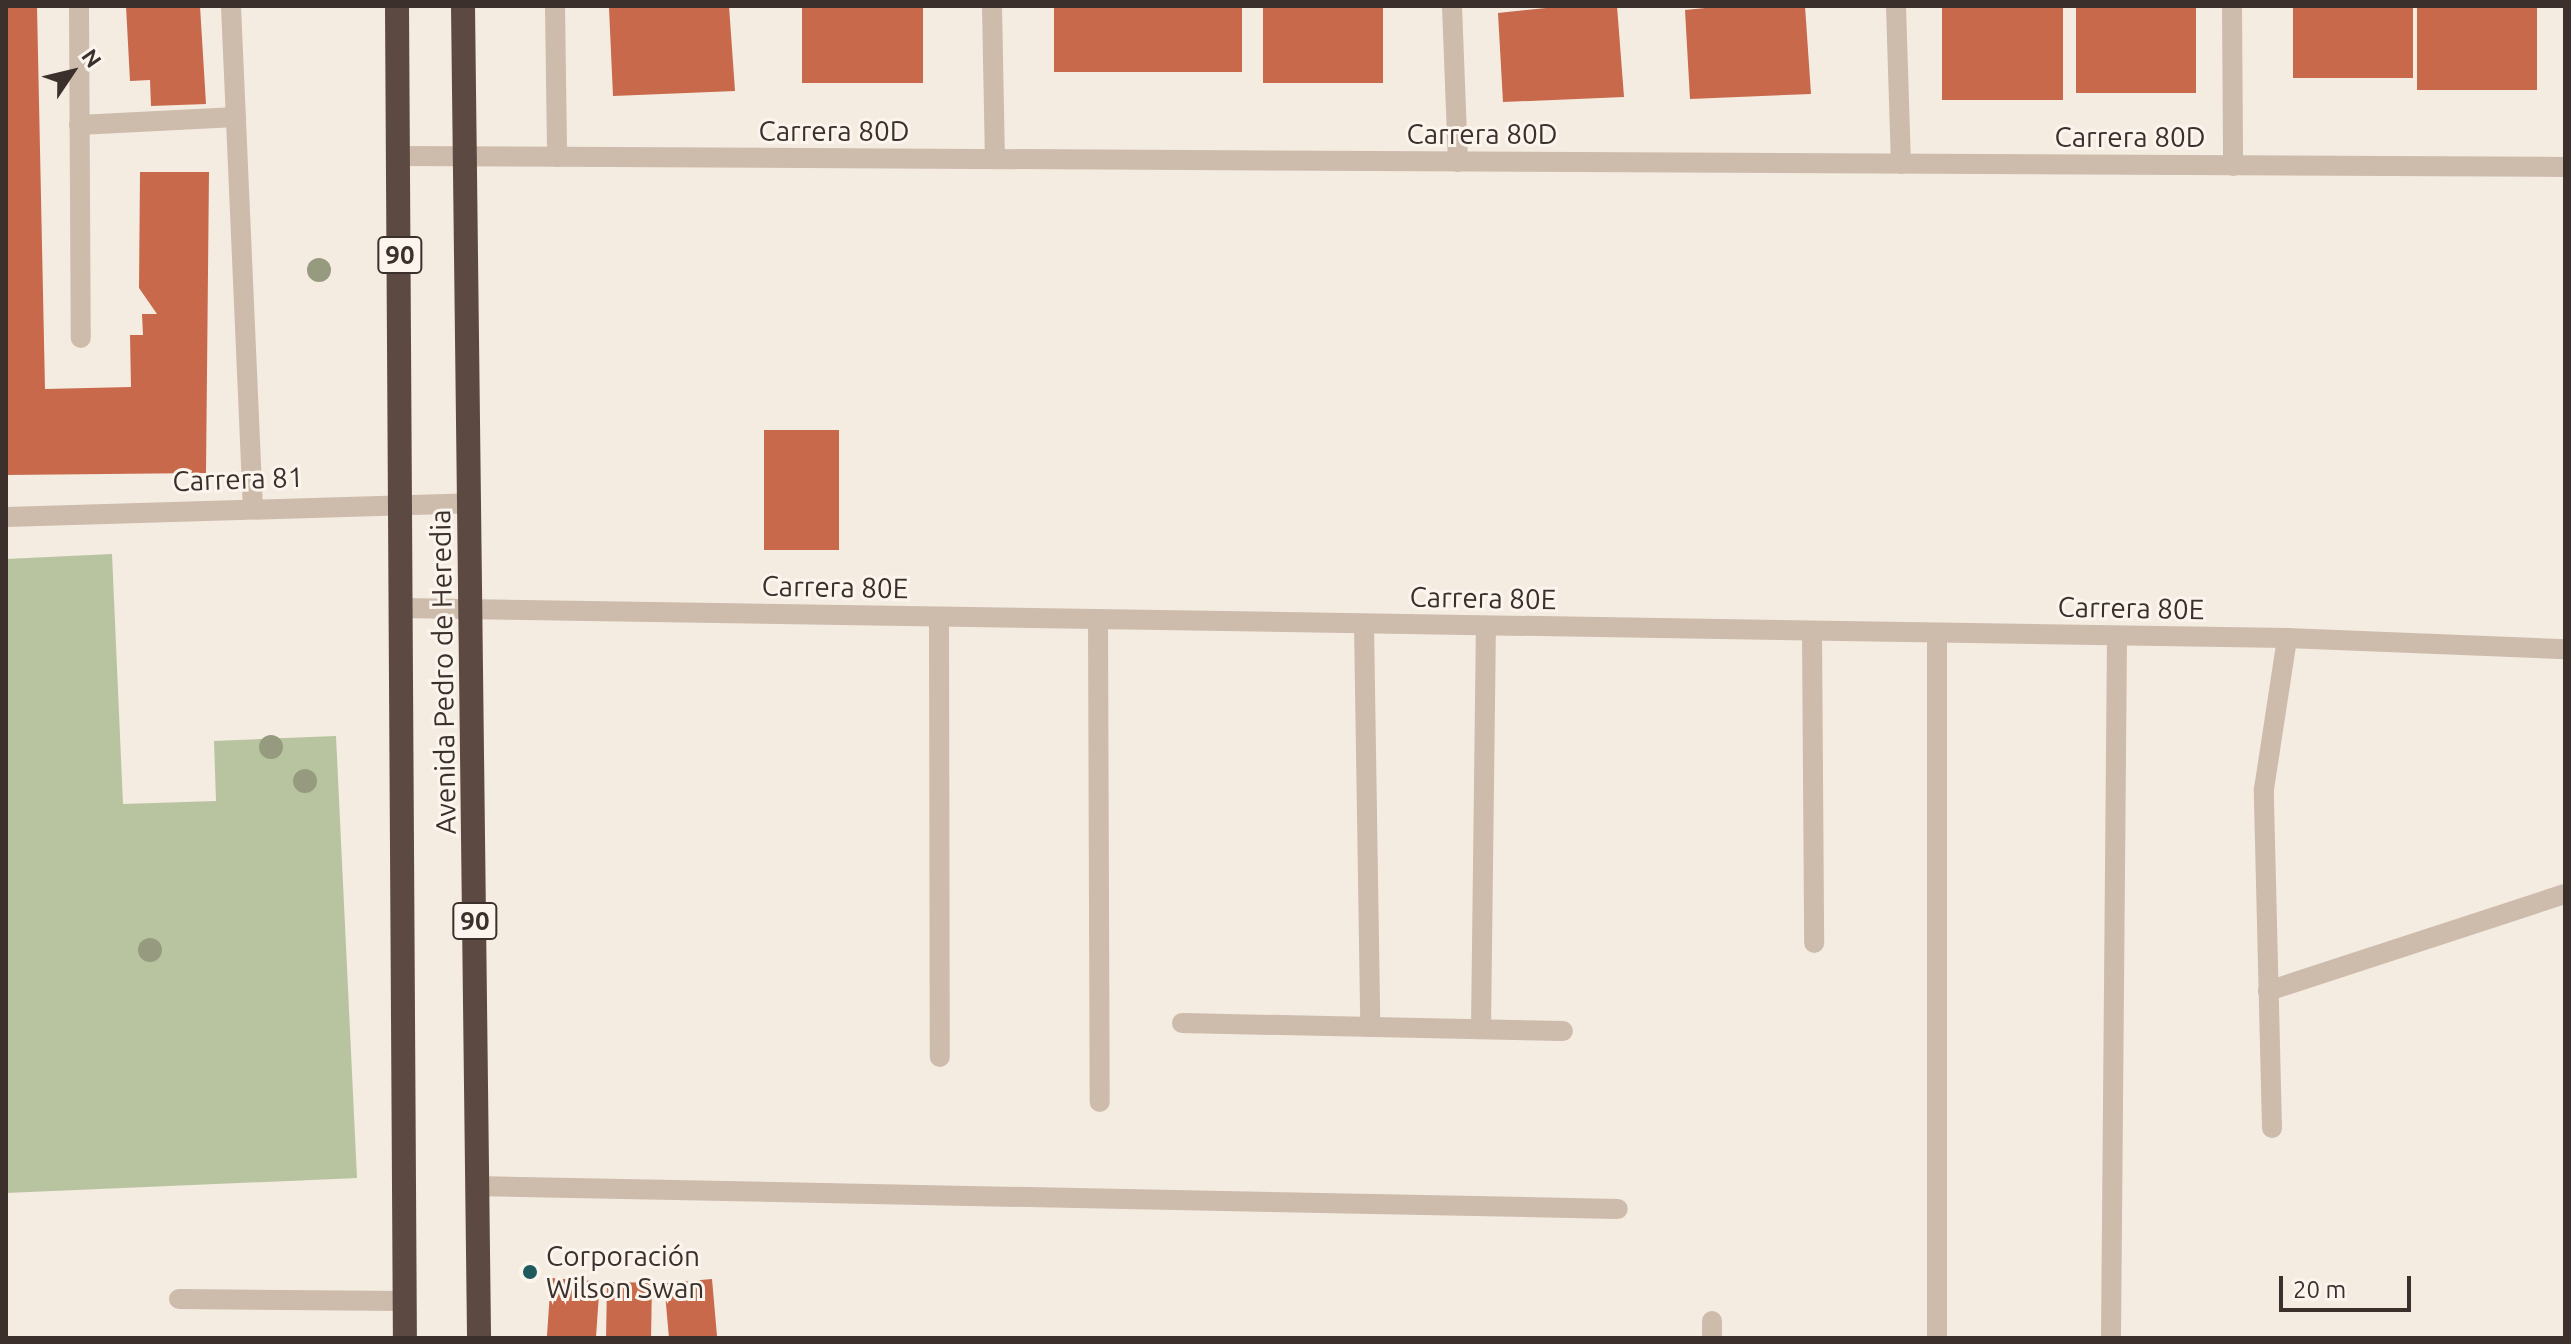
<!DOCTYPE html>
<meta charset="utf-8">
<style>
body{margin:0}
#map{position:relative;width:2571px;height:1344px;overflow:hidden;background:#f4ebe1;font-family:Ubuntu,sans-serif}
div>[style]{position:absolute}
.green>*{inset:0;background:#b8c4a0}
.building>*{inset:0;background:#c8694b;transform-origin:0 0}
.minor>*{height:20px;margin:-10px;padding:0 10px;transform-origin:10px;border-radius:10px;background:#cdbbac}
.highway>*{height:24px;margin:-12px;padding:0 12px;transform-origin:12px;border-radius:12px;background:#5c4a42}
.trees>*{width:24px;height:24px;margin:-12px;border-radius:50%;background:#969b7f}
.dots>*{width:22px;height:22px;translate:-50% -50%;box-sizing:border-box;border:4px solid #fbf5ee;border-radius:50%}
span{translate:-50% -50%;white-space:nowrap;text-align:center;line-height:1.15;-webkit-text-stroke:6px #fbf5ee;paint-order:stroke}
.shield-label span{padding:2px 6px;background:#fbf5ee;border:2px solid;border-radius:6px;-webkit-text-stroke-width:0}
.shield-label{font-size:26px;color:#3b302b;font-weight:700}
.street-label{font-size:28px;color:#3b302b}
.poi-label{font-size:28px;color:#3b302b}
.left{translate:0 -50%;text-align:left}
.frame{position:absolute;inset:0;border:8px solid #3b302b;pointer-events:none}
.north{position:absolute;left:32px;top:32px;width:80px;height:80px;-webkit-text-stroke:6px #fbf5ee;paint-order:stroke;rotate:55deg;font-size:22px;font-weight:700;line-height:32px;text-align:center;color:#3b302b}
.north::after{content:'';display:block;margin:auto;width:28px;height:36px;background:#3b302b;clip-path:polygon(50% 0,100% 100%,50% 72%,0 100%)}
.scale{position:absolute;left:2279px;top:1276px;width:132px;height:36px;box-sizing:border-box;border:4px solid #3b302b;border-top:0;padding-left:10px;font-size:24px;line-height:28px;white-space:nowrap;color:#3b302b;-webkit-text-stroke:6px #fbf5ee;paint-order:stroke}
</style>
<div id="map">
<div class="green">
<div style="clip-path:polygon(112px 554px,123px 804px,216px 801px,214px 741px,336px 736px,357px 1178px,6px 1193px,6px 559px)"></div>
</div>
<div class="building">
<div style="clip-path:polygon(6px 6px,37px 6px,45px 389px,131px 387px,130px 335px,143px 335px,142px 314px,157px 314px,139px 288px,140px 172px,209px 172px,206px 473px,6px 475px)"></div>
<div style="clip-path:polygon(126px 6px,200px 6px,206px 104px,151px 106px,150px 80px,130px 81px)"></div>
<div style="clip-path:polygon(625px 6px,729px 6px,735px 91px,613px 96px,609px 8px)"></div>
<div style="left:802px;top:6px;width:121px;height:77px"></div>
<div style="left:1054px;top:6px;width:188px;height:66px"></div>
<div style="left:1263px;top:6px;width:120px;height:77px"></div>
<div style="clip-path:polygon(1566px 6px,1617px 6px,1624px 97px,1503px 102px,1498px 13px)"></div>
<div style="clip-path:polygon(1726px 6px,1805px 6px,1811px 94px,1690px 99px,1685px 10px)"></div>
<div style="left:1942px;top:6px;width:121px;height:94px"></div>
<div style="left:2076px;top:6px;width:120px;height:87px"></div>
<div style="left:2293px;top:6px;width:120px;height:72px"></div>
<div style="left:2417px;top:6px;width:120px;height:84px"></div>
<div style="left:764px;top:430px;width:75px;height:120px"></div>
<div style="left:551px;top:1278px;width:49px;height:60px;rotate:4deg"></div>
<div style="left:712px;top:1279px;width:59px;height:48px;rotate:85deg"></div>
<div style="left:607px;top:1282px;width:45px;height:56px;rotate:1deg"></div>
</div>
<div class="minor">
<div style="left:79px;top:6px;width:332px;rotate:89.7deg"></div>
<div style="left:231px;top:6px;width:499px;rotate:87.5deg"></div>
<div style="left:555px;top:6px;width:151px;rotate:89.2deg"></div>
<div style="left:992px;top:6px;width:153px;rotate:88.9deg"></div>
<div style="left:1452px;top:6px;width:156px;rotate:87.8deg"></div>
<div style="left:1896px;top:6px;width:158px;rotate:88.2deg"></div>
<div style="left:2232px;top:6px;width:160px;rotate:89.6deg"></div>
<div style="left:79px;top:125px;width:157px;rotate:-2.9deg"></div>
<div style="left:400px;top:156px;width:2165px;rotate:0.29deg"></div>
<div style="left:6px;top:517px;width:465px;rotate:-1.7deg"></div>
<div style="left:400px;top:608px;width:1887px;rotate:0.91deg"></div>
<div style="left:2287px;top:638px;width:278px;rotate:2.3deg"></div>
<div style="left:939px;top:617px;width:440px;rotate:89.9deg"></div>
<div style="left:1098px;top:619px;width:483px;rotate:89.8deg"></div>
<div style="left:1364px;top:624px;width:403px;rotate:89.1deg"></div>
<div style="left:1812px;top:632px;width:311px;rotate:89.6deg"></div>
<div style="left:1937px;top:633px;width:705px;rotate:90deg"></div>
<div style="left:2268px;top:991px;width:312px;rotate:-18.1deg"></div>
<div style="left:1182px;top:1023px;width:381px;rotate:1.2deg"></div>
<div style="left:1481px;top:1029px;width:403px;rotate:-89.3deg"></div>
<div style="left:2272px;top:1128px;width:339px;rotate:-91.4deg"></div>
<div style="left:2264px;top:789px;width:153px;rotate:-81.3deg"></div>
<div style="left:476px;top:1186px;width:1142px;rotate:1.15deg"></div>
<div style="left:179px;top:1299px;width:225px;rotate:0.5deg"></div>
<div style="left:1712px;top:1338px;width:17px;rotate:-90deg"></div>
<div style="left:2111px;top:1338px;width:702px;rotate:-89.51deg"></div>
</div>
<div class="highway">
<div style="left:397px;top:6px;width:1332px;rotate:89.66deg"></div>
<div style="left:463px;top:6px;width:1332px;rotate:89.31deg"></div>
</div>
<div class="trees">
<div style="left:319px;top:270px"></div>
<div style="left:271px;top:747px"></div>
<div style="left:305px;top:781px"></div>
<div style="left:150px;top:950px"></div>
</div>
<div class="dots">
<div style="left:530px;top:1272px;background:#1f5a5e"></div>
</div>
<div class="shield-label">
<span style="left:400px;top:255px">90</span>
<span style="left:475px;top:921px">90</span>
</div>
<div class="street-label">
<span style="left:834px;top:131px">Carrera 80D</span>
<span style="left:1482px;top:134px">Carrera 80D</span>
<span style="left:2130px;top:137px">Carrera 80D</span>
<span style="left:238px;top:479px;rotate:-2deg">Carrera 81</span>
<span style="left:835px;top:587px;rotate:1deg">Carrera 80E</span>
<span style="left:1483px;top:598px;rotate:1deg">Carrera 80E</span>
<span style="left:2131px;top:608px;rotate:1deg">Carrera 80E</span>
<span style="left:443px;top:672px;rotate:-91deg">Avenida Pedro de Heredia</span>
</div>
<div class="poi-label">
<span class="left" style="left:546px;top:1272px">Corporación<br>Wilson Swan</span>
</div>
<div class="frame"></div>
<div class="north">N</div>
<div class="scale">20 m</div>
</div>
